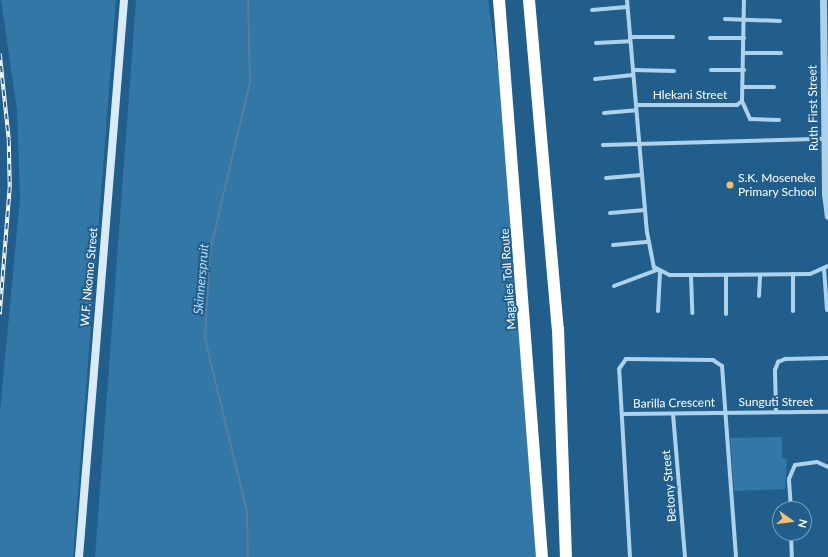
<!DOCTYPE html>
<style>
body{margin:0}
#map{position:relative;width:828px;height:557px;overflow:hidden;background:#215e8b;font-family:Lato,sans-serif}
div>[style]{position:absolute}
.green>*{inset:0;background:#3277a6}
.stream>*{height:2px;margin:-1px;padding:0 1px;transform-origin:1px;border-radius:1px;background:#547f9d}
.minor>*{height:4px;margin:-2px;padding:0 2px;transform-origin:2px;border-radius:2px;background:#aed2eb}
.tertiary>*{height:7px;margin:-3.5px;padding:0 3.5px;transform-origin:3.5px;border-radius:3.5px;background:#aed2eb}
.secondary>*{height:8px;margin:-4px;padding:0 4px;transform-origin:4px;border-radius:4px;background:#d9ebf9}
.motorway>*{height:12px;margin:-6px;padding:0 6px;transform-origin:6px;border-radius:6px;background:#fff}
.rail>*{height:3.5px;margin-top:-1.75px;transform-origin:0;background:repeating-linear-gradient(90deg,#215e8b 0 6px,#fff 0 12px);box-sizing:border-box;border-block:1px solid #fff}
.dots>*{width:11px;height:11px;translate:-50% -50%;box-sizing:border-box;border:2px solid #215e8b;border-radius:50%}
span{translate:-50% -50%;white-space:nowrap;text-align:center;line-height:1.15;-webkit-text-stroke:4px #215e8b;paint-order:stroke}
.street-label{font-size:12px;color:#fff}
.poi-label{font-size:12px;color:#fff}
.left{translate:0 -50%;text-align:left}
.water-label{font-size:13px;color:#b9dbf2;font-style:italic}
.north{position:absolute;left:772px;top:501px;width:40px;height:40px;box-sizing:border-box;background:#215e8b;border:1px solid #7a9eb9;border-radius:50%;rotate:104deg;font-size:11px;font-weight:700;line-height:16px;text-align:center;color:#fff}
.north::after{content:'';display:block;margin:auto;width:14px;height:18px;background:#f8bd6f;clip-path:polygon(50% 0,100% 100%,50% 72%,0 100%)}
</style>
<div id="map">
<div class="green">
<div style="clip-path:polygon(1px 0,116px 0,73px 557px,0 557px,0 412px,20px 198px,17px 110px)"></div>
<div style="clip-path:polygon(136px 0,488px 0,500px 81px,536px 557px,95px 557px)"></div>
<div style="clip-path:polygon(782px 437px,782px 458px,787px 459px,785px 489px,734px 491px,730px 438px)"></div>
</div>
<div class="stream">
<div style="left:248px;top:0;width:82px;rotate:88.6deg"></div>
<div style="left:250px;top:82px;width:174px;rotate:103.3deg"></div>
<div style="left:210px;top:251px;width:88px;rotate:93.3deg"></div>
<div style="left:205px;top:339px;width:177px;rotate:76.3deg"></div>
<div style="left:247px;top:511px;width:46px;rotate:88.8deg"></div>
</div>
<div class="minor">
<div style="left:627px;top:0;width:233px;rotate:85.1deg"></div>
<div style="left:647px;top:232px;width:36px;rotate:79deg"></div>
<div style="left:654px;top:267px;width:18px;rotate:27deg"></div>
<div style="left:670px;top:275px;width:29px"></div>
<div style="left:699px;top:275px;width:111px;rotate:-0.5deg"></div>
<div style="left:810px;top:274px;width:20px;rotate:-24deg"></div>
<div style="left:592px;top:10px;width:35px;rotate:-5deg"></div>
<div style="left:725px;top:19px;width:55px;rotate:2.1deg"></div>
<div style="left:630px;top:37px;width:43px"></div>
<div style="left:710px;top:38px;width:34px"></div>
<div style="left:596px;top:43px;width:34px;rotate:-3deg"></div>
<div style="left:744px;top:53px;width:37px"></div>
<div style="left:633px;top:70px;width:41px;rotate:1.4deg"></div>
<div style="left:711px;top:70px;width:33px"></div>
<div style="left:595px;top:79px;width:38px;rotate:-6deg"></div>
<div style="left:744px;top:87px;width:30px"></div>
<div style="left:742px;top:101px;width:20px;rotate:66deg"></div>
<div style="left:750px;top:119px;width:29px;rotate:2deg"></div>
<div style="left:636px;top:105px;width:101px"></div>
<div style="left:737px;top:105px;width:6px;rotate:-39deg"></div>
<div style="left:742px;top:101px;width:101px;rotate:-88.9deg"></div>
<div style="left:604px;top:113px;width:32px;rotate:-5deg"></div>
<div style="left:603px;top:145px;width:221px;rotate:-1.6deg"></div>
<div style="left:606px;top:178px;width:35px;rotate:-5deg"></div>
<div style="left:610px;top:213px;width:35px;rotate:-5deg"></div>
<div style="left:613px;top:245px;width:36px;rotate:-5deg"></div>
<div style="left:824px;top:268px;width:42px;rotate:85.9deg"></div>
<div style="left:691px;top:275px;width:38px;rotate:88deg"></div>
<div style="left:614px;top:286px;width:46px;rotate:-20.4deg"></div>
<div style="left:759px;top:296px;width:21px;rotate:-87deg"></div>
<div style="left:658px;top:311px;width:39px;rotate:-87deg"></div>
<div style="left:793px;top:311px;width:37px;rotate:-90deg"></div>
<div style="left:726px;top:314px;width:39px;rotate:-90deg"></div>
<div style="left:776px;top:412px;width:42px;rotate:-91.4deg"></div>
<div style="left:775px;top:370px;width:9px;rotate:-69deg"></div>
<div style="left:778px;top:362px;width:8px;rotate:-23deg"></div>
<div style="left:785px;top:359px;width:43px;rotate:-1.3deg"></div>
<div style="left:622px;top:414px;width:206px;rotate:-0.6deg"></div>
<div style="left:673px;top:414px;width:144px;rotate:85.2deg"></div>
<div style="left:791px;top:509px;width:30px;rotate:-94deg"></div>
<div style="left:789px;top:479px;width:15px;rotate:-67deg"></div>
<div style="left:795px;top:465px;width:22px;rotate:-8deg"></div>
<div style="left:817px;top:462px;width:12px;rotate:24deg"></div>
<div style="left:791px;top:533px;width:24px;rotate:88deg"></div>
<div style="left:630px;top:557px;width:188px;rotate:-93.3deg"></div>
<div style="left:619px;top:369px;width:12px;rotate:-55deg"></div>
<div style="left:626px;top:359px;width:87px;rotate:0.7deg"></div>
<div style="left:713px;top:360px;width:11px;rotate:34deg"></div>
<div style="left:722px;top:366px;width:192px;rotate:85.8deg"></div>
</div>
<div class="tertiary">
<div style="left:823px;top:0;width:193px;rotate:89.4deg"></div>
<div style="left:825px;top:193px;width:23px;rotate:83deg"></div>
</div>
<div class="secondary">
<div style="left:79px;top:557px;width:559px;rotate:-85.38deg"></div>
</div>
<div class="motorway">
<div style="left:499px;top:0;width:559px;rotate:85.59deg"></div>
<div style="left:529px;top:0;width:330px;rotate:85deg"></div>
<div style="left:558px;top:329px;width:228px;rotate:88deg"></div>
</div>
<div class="rail">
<div style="left:0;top:54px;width:86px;rotate:84deg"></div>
<div style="left:9px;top:140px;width:47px;rotate:88.8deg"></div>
<div style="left:10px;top:187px;width:128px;rotate:94.5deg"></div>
</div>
<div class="dots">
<div style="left:730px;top:185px;background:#f8bd6f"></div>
</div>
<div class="street-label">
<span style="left:690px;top:95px">Hlekani Street</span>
<span style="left:813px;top:108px;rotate:-91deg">Ruth First Street</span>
<span style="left:89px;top:277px;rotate:-85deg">W.F. Nkomo Street</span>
<span style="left:508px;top:279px;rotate:-94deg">Magalies Toll Route</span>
<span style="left:776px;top:402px">Sunguti Street</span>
<span style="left:674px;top:403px;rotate:-1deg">Barilla Crescent</span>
<span style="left:669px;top:486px;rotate:-95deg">Betony Street</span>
</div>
<div class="poi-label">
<span class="left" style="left:738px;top:185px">S.K. Moseneke<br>Primary School</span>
</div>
<div class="water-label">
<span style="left:201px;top:279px;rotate:-85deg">Skinnerspruit</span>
</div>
<div class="north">N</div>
</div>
